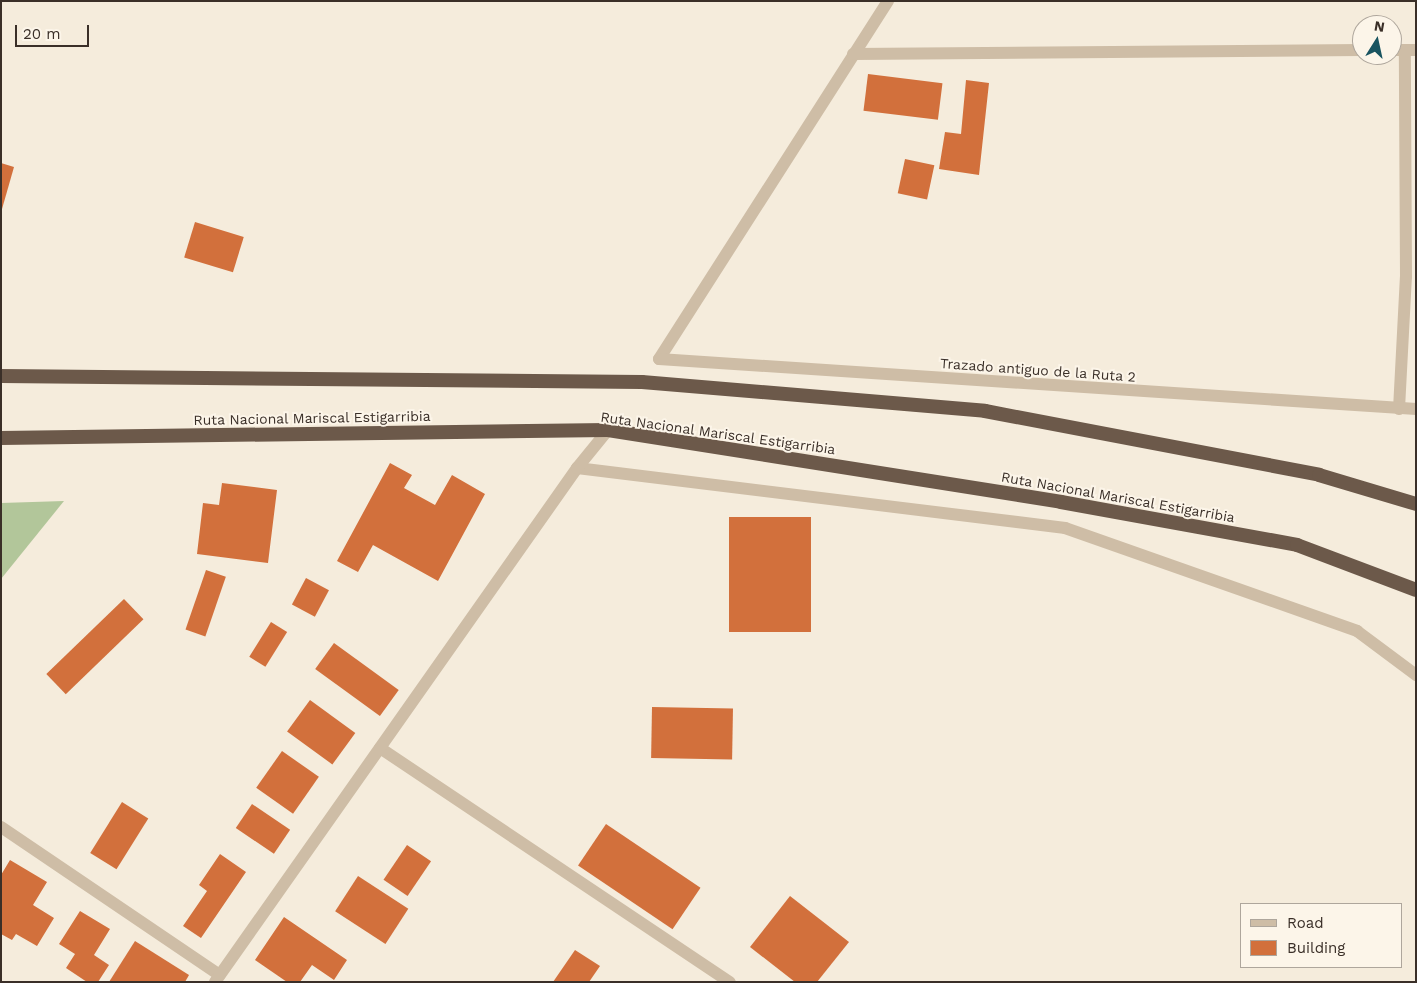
<!DOCTYPE html>
<style>
body{margin:0}
#map{position:relative;width:1417px;height:983px;overflow:hidden;background:#f5ecdc;font-family:"Work Sans",sans-serif}
div>[style]{position:absolute}
.green>*{inset:0;background:#b2c69a}
.building>*{inset:0;background:#d2703c;transform-origin:0 0}
.service>*{height:12px;margin:-6px;padding:0 6px;transform-origin:6px;border-radius:6px;background:#cebda6}
.minor>*{height:12px;margin:-6px;padding:0 6px;transform-origin:6px;border-radius:6px;background:#cebda6}
.trunk>*{height:14px;margin:-7px;padding:0 7px;transform-origin:7px;border-radius:7px;background:#6c594a}
span{translate:-50% -50%;white-space:nowrap;text-align:center;line-height:1.15;-webkit-text-stroke:4px #fcf5e9;paint-order:stroke}
.street-label{font-size:14px;color:#3a2f28}
.frame{position:absolute;inset:0;border:2px solid #3a2f28;pointer-events:none}
.legend{position:absolute;left:1240px;top:903px;width:162px;height:65px;box-sizing:border-box;background:#fcf5e9;border:1px solid #aea69c;margin:0;padding:6px 9px;list-style:none;font-size:15px;color:#3a2f28}
.legend li{display:flex;align-items:center;gap:10px;height:25px}
.legend b{width:25px;border:1px solid #aea69c}
.north{position:absolute;left:1352px;top:15px;width:50px;height:50px;box-sizing:border-box;background:#fcf5e9;border:1px solid #aea69c;border-radius:50%;rotate:10deg;font-size:14px;font-weight:700;line-height:20px;text-align:center;color:#3a2f28}
.north::after{content:'';display:block;margin:auto;width:18px;height:22px;background:#195460;clip-path:polygon(50% 0,100% 100%,50% 72%,0 100%)}
.scale{position:absolute;left:15px;top:25px;width:74px;height:22px;box-sizing:border-box;border:2px solid #3a2f28;border-top:0;padding-left:6px;font-size:15px;line-height:18px;white-space:nowrap;color:#3a2f28;-webkit-text-stroke:4px #fcf5e9;paint-order:stroke}
</style>
<div id="map">
<div class="green">
<div style="clip-path:polygon(64px 501px,1px 579px,1px 503px)"></div>
</div>
<div class="building">
<div style="left:868px;top:74px;width:75px;height:37px;rotate:7deg"></div>
<div style="clip-path:polygon(966px 80px,989px 83px,979px 175px,939px 169px,945px 132px,961px 134px)"></div>
<div style="left:905px;top:159px;width:30px;height:35px;rotate:12deg"></div>
<div style="clip-path:polygon(1px 163px,14px 167px,2px 209px,1px 209px)"></div>
<div style="left:195px;top:222px;width:51px;height:37px;rotate:17deg"></div>
<div style="clip-path:polygon(390px 463px,412px 475px,404px 488px,435px 505px,452px 475px,485px 494px,438px 581px,373px 545px,358px 572px,337px 561px)"></div>
<div style="clip-path:polygon(222px 483px,277px 490px,268px 563px,197px 554px,203px 503px,219px 505px)"></div>
<div style="left:729px;top:517px;width:82px;height:115px"></div>
<div style="left:206px;top:570px;width:21px;height:63px;rotate:19deg"></div>
<div style="left:306px;top:578px;width:26px;height:30px;rotate:28deg"></div>
<div style="left:124px;top:599px;width:28px;height:108px;rotate:46deg"></div>
<div style="left:271px;top:622px;width:19px;height:41px;rotate:32deg"></div>
<div style="left:334px;top:643px;width:80px;height:32px;rotate:36deg"></div>
<div style="left:310px;top:700px;width:56px;height:39px;rotate:36deg"></div>
<div style="left:652px;top:707px;width:81px;height:51px;rotate:1deg"></div>
<div style="left:282px;top:751px;width:45px;height:45px;rotate:35deg"></div>
<div style="left:122px;top:802px;width:31px;height:60px;rotate:32deg"></div>
<div style="left:252px;top:804px;width:46px;height:29px;rotate:34deg"></div>
<div style="left:606px;top:824px;width:114px;height:50px;rotate:34deg"></div>
<div style="left:407px;top:845px;width:29px;height:42px;rotate:34deg"></div>
<div style="clip-path:polygon(220px 854px,246px 872px,201px 938px,183px 926px,207px 891px,199px 885px)"></div>
<div style="clip-path:polygon(10px 860px,47px 882px,33px 905px,54px 918px,37px 946px,16px 934px,12px 940px,1px 934px,1px 875px)"></div>
<div style="left:358px;top:876px;width:60px;height:42px;rotate:33deg"></div>
<div style="clip-path:polygon(790px 896px,849px 942px,817px 982px,795px 982px,750px 947px)"></div>
<div style="clip-path:polygon(80px 911px,110px 929px,94px 955px,109px 965px,98px 982px,87px 982px,66px 968px,75px 954px,59px 944px)"></div>
<div style="clip-path:polygon(284px 917px,347px 960px,334px 980px,312px 965px,300px 982px,287px 982px,255px 960px)"></div>
<div style="clip-path:polygon(135px 941px,189px 975px,185px 982px,109px 982px)"></div>
<div style="clip-path:polygon(575px 950px,600px 966px,589px 982px,553px 982px)"></div>
</div>
<div class="service">
<div style="left:1399px;top:409px;width:132px;rotate:-87deg"></div>
<div style="left:1406px;top:277px;width:227px;rotate:-90.3deg"></div>
</div>
<div class="minor">
<div style="left:888px;top:1px;width:425px;rotate:122.6deg"></div>
<div style="left:659px;top:359px;width:759px;rotate:3.78deg"></div>
<div style="left:1392px;top:50px;width:24px"></div>
<div style="left:853px;top:54px;width:509px;rotate:-0.45deg"></div>
<div style="left:577px;top:468px;width:492px;rotate:7deg"></div>
<div style="left:1065px;top:528px;width:310px;rotate:19.4deg"></div>
<div style="left:1357px;top:631px;width:74px;rotate:36.7deg"></div>
<div style="left:380px;top:748px;width:421px;rotate:33.8deg"></div>
<div style="left:1px;top:827px;width:264px;rotate:34.1deg"></div>
<div style="left:215px;top:982px;width:629px;rotate:-54.84deg"></div>
<div style="left:577px;top:468px;width:49px;rotate:-50.8deg"></div>
</div>
<div class="trunk">
<div style="left:1px;top:376px;width:641px;rotate:0.54deg"></div>
<div style="left:642px;top:382px;width:344px;rotate:4.8deg"></div>
<div style="left:985px;top:411px;width:340px;rotate:10.8deg"></div>
<div style="left:1319px;top:475px;width:101px;rotate:16.6deg"></div>
<div style="left:1px;top:438px;width:607px;rotate:-0.76deg"></div>
<div style="left:608px;top:430px;width:459px;rotate:9deg"></div>
<div style="left:1061px;top:502px;width:240px;rotate:10.3deg"></div>
<div style="left:1297px;top:545px;width:127px;rotate:20.7deg"></div>
</div>
<div class="street-label">
<span style="left:1038px;top:370px;rotate:4deg">Trazado antiguo de la Ruta 2</span>
<span style="left:312px;top:418px;rotate:-1deg">Ruta Nacional Mariscal Estigarribia</span>
<span style="left:718px;top:433px;rotate:8deg">Ruta Nacional Mariscal Estigarribia</span>
<span style="left:1118px;top:497px;rotate:10deg">Ruta Nacional Mariscal Estigarribia</span>
</div>
<div class="frame"></div>
<ul class="legend">
<li><b style="height:6px;background:#cebda6"></b>Road</li>
<li><b style="height:14px;background:#d2703c"></b>Building</li>
</ul>
<div class="north">N</div>
<div class="scale">20 m</div>
</div>
